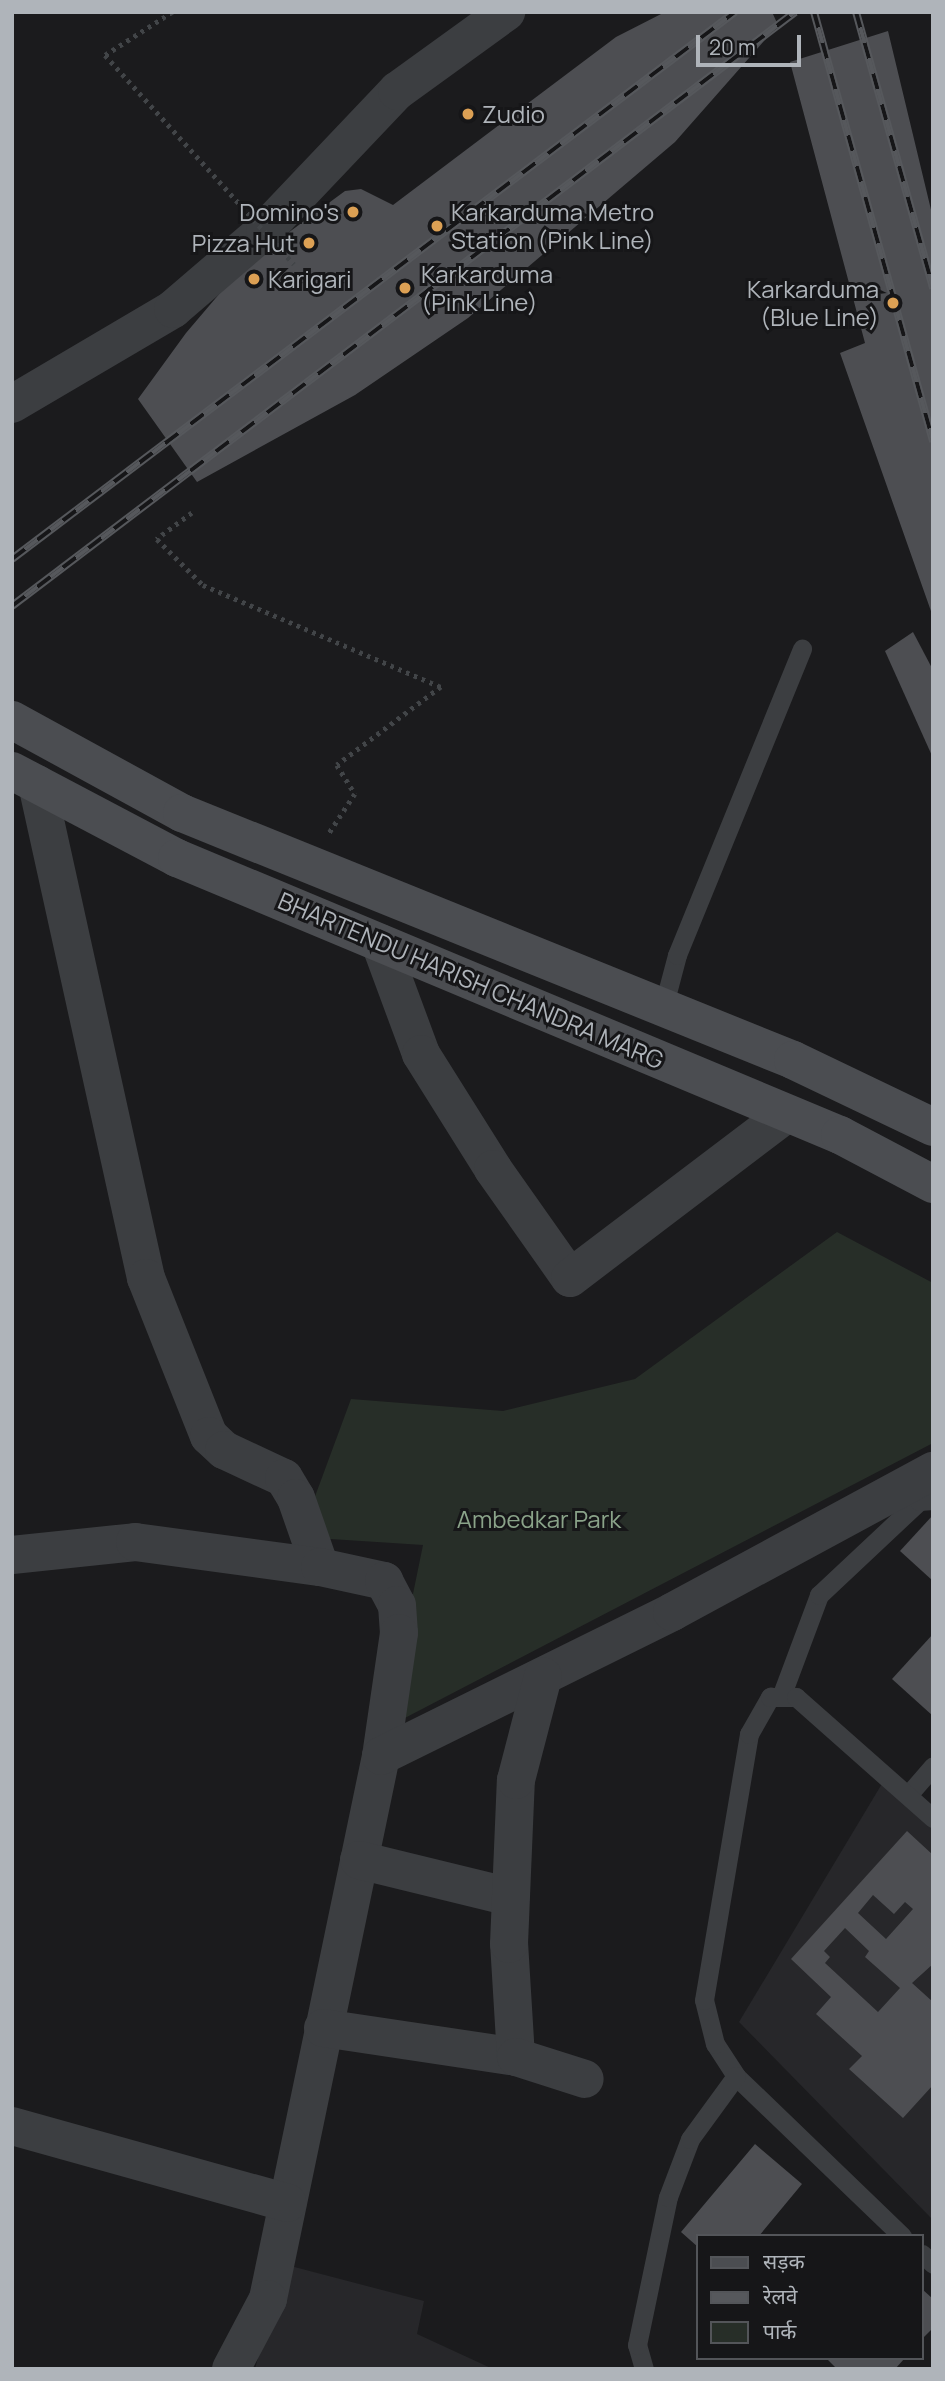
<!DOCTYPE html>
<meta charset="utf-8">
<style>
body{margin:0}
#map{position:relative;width:945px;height:2381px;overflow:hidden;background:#1b1b1d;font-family:Manrope,"Noto Sans Devanagari",sans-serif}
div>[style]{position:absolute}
.built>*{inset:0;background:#27272a}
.green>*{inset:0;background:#272e28}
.building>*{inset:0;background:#4d4e52}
.path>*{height:4.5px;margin-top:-2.25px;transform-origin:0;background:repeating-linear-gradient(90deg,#424548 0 3.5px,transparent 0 8.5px)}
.service>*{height:19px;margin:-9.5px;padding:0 9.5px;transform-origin:9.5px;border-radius:9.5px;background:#3c3e41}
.minor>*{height:38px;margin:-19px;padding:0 19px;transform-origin:19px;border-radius:19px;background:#3c3e41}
.secondary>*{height:38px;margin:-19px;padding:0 19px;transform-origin:19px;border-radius:19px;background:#4b4d51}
.rail>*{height:8px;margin-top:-4px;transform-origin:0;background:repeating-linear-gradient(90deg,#161618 0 16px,#56585c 0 32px);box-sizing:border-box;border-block:2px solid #56585c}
.path-bridge>*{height:4.5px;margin-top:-2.25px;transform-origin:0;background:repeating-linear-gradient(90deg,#424548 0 3.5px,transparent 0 8.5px)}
.dots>*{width:19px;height:19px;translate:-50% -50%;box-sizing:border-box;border:4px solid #161618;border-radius:50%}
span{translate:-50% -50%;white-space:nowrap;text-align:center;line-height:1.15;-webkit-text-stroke:6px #161618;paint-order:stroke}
.poi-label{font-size:24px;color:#afb4ba}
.left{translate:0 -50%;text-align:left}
.right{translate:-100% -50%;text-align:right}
.street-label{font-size:24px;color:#afb4ba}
.park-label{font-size:24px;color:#8aa389}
.frame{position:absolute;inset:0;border:14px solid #afb4ba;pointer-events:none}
.legend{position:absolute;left:696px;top:2234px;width:228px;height:126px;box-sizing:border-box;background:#161618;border:2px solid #535559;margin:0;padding:9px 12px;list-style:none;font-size:21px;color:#afb4ba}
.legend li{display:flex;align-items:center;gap:14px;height:35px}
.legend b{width:35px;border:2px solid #535559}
.scale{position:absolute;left:696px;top:35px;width:105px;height:32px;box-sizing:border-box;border:4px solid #afb4ba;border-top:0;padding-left:9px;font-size:21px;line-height:24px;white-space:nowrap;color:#afb4ba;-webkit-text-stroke:5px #161618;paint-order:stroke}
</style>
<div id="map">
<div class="built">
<div style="clip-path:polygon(883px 1782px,933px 1829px,933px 2220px,739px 2022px)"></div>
<div style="clip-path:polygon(283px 2264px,424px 2301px,417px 2334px,493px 2369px,255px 2369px)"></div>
</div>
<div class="green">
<div style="clip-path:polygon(837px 1232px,933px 1283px,933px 1443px,401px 1720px,389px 1711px,423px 1545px,300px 1537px,351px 1399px,503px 1411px,635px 1379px)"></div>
</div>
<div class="building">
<div style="clip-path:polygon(665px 12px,772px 12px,778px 25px,675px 142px,468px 318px,355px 395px,197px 482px,138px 399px,186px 333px,243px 266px,345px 191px,361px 189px,393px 205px,616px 37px)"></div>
<div style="clip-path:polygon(888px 31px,933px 218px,932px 614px,840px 353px,865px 343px,790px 62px)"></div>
<div style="clip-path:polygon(913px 632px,933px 670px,933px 758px,885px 651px)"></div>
<div style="clip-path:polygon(933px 1515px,933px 1581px,900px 1551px)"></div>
<div style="clip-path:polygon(933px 1634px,933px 1716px,892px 1679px)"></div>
<div style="clip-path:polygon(evenodd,907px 1831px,933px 1855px,933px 1964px,912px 1983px,933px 2002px,933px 2085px,903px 2118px,849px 2069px,862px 2056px,816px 2014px,831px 1997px,791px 1959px,907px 1831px,873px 1895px,894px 1914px,905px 1902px,913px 1909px,886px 1939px,858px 1913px,873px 1895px,907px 1831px,845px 1928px,869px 1951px,865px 1957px,900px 1988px,878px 2012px,825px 1963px,830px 1957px,824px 1951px,845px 1928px)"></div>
<div style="clip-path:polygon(755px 2144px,802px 2184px,759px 2236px,698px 2236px,698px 2247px,681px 2232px)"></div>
<div style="clip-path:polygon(922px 2289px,933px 2299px,933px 2328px,922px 2339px)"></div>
<div style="clip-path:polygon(826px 2358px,905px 2358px,895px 2369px,837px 2369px)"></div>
</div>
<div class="path">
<div style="left:105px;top:55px;width:80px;rotate:-32.7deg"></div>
<div style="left:192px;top:513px;width:44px;rotate:143.4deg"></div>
<div style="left:157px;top:539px;width:65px;rotate:45deg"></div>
<div style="left:203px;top:585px;width:259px;rotate:23.2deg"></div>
<div style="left:441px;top:687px;width:130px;rotate:143.1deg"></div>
<div style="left:337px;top:765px;width:34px;rotate:58deg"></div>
<div style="left:355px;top:794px;width:49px;rotate:123.4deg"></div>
</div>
<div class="service">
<div style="left:663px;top:1008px;width:55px;rotate:-75.2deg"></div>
<div style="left:677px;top:955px;width:331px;rotate:-67.8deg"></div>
<div style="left:782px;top:1694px;width:106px;rotate:-69.5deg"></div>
<div style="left:819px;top:1595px;width:137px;rotate:-43.2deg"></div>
<div style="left:919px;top:1501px;width:14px;rotate:-4deg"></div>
<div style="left:908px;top:1795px;width:38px;rotate:-49deg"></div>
<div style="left:902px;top:2236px;width:231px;rotate:-136.1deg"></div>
<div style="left:736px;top:2076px;width:38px;rotate:-123deg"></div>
<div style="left:715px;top:2044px;width:45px;rotate:-104deg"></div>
<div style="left:704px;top:2000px;width:270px;rotate:-80.4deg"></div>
<div style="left:749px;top:1734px;width:43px;rotate:-60.4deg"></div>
<div style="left:770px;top:1697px;width:26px"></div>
<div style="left:796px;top:1697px;width:183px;rotate:41.5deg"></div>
<div style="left:922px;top:2254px;width:15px;rotate:42deg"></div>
<div style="left:644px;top:2369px;width:25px;rotate:-106deg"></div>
<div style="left:637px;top:2345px;width:151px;rotate:-78.2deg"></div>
<div style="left:668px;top:2197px;width:62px;rotate:-69.2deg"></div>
<div style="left:690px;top:2139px;width:78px;rotate:-53.9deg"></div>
</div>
<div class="minor">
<div style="left:12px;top:404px;width:187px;rotate:-30.5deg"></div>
<div style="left:173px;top:309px;width:121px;rotate:-40.7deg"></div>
<div style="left:265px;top:230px;width:192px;rotate:-46.5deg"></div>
<div style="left:397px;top:91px;width:135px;rotate:-35.9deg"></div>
<div style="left:37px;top:784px;width:506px;rotate:77.56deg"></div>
<div style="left:146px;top:1278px;width:170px;rotate:68.3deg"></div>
<div style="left:209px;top:1436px;width:21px;rotate:43deg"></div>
<div style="left:224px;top:1450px;width:66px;rotate:25deg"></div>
<div style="left:284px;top:1478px;width:23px;rotate:59deg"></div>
<div style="left:296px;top:1498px;width:73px;rotate:70.8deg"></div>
<div style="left:380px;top:943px;width:118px;rotate:69.7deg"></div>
<div style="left:421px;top:1054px;width:136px;rotate:57.9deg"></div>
<div style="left:493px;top:1169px;width:133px;rotate:54.8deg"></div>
<div style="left:570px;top:1278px;width:271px;rotate:-37.2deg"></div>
<div style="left:12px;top:1555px;width:124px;rotate:-6deg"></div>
<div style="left:135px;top:1542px;width:187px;rotate:7.7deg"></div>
<div style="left:320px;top:1567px;width:66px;rotate:12.3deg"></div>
<div style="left:384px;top:1581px;width:27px;rotate:62deg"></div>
<div style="left:397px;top:1605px;width:28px;rotate:86deg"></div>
<div style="left:399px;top:1633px;width:124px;rotate:98.3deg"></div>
<div style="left:381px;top:1756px;width:555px;rotate:101.76deg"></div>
<div style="left:268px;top:2299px;width:79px;rotate:117.9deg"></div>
<div style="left:381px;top:1756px;width:325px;rotate:-26.3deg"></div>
<div style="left:672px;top:1612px;width:297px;rotate:-28.4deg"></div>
<div style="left:359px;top:1860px;width:156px;rotate:13.7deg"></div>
<div style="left:323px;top:2028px;width:195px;rotate:8.5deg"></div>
<div style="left:516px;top:2057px;width:113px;rotate:-93.5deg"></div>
<div style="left:509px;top:1944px;width:164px;rotate:-87.6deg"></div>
<div style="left:516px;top:1780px;width:107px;rotate:-75.4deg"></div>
<div style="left:516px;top:2057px;width:72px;rotate:17.7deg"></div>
<div style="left:12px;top:2126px;width:286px;rotate:15.6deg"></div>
</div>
<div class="secondary">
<div style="left:12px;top:720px;width:194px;rotate:28.7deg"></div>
<div style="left:182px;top:813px;width:659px;rotate:22.01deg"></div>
<div style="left:793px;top:1060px;width:155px;rotate:25.6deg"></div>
<div style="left:12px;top:771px;width:187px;rotate:27.8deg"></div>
<div style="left:177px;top:858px;width:719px;rotate:22.68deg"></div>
<div style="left:840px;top:1135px;width:105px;rotate:27.8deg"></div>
</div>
<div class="rail">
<div style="left:814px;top:12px;width:446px;rotate:74.5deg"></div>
<div style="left:856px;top:12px;width:287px;rotate:74.4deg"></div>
<div style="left:12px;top:559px;width:907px;rotate:-37.11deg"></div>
<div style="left:12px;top:606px;width:983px;rotate:-37.18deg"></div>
</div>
<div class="path-bridge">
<div style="left:105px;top:55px;width:282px;rotate:47.9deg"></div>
</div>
<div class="dots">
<div style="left:468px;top:114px;background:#dca054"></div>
<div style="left:353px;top:212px;background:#dca054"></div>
<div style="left:437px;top:226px;background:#dca054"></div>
<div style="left:309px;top:243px;background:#dca054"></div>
<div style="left:254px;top:279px;background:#dca054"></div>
<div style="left:405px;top:288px;background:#dca054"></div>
<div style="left:893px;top:303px;background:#dca054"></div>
</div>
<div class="poi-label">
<span class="left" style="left:482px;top:114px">Zudio</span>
<span class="right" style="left:339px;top:212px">Domino's</span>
<span class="left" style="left:451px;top:226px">Karkarduma Metro<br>Station (Pink Line)</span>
<span class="right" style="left:295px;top:243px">Pizza Hut</span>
<span class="left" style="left:421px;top:288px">Karkarduma<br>(Pink Line)</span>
<span class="left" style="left:268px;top:279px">Karigari</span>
<span class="right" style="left:879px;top:303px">Karkarduma<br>(Blue Line)</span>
</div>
<div class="street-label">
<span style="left:471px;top:980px;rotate:23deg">BHARTENDU HARISH CHANDRA MARG</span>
</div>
<div class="park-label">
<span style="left:539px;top:1519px">Ambedkar Park</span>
</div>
<div class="frame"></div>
<ul class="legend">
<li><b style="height:9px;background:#4b4d51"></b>सड़क</li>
<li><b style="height:9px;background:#56585c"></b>रेलवे</li>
<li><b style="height:19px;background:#272e28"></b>पार्क</li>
</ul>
<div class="scale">20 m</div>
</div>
